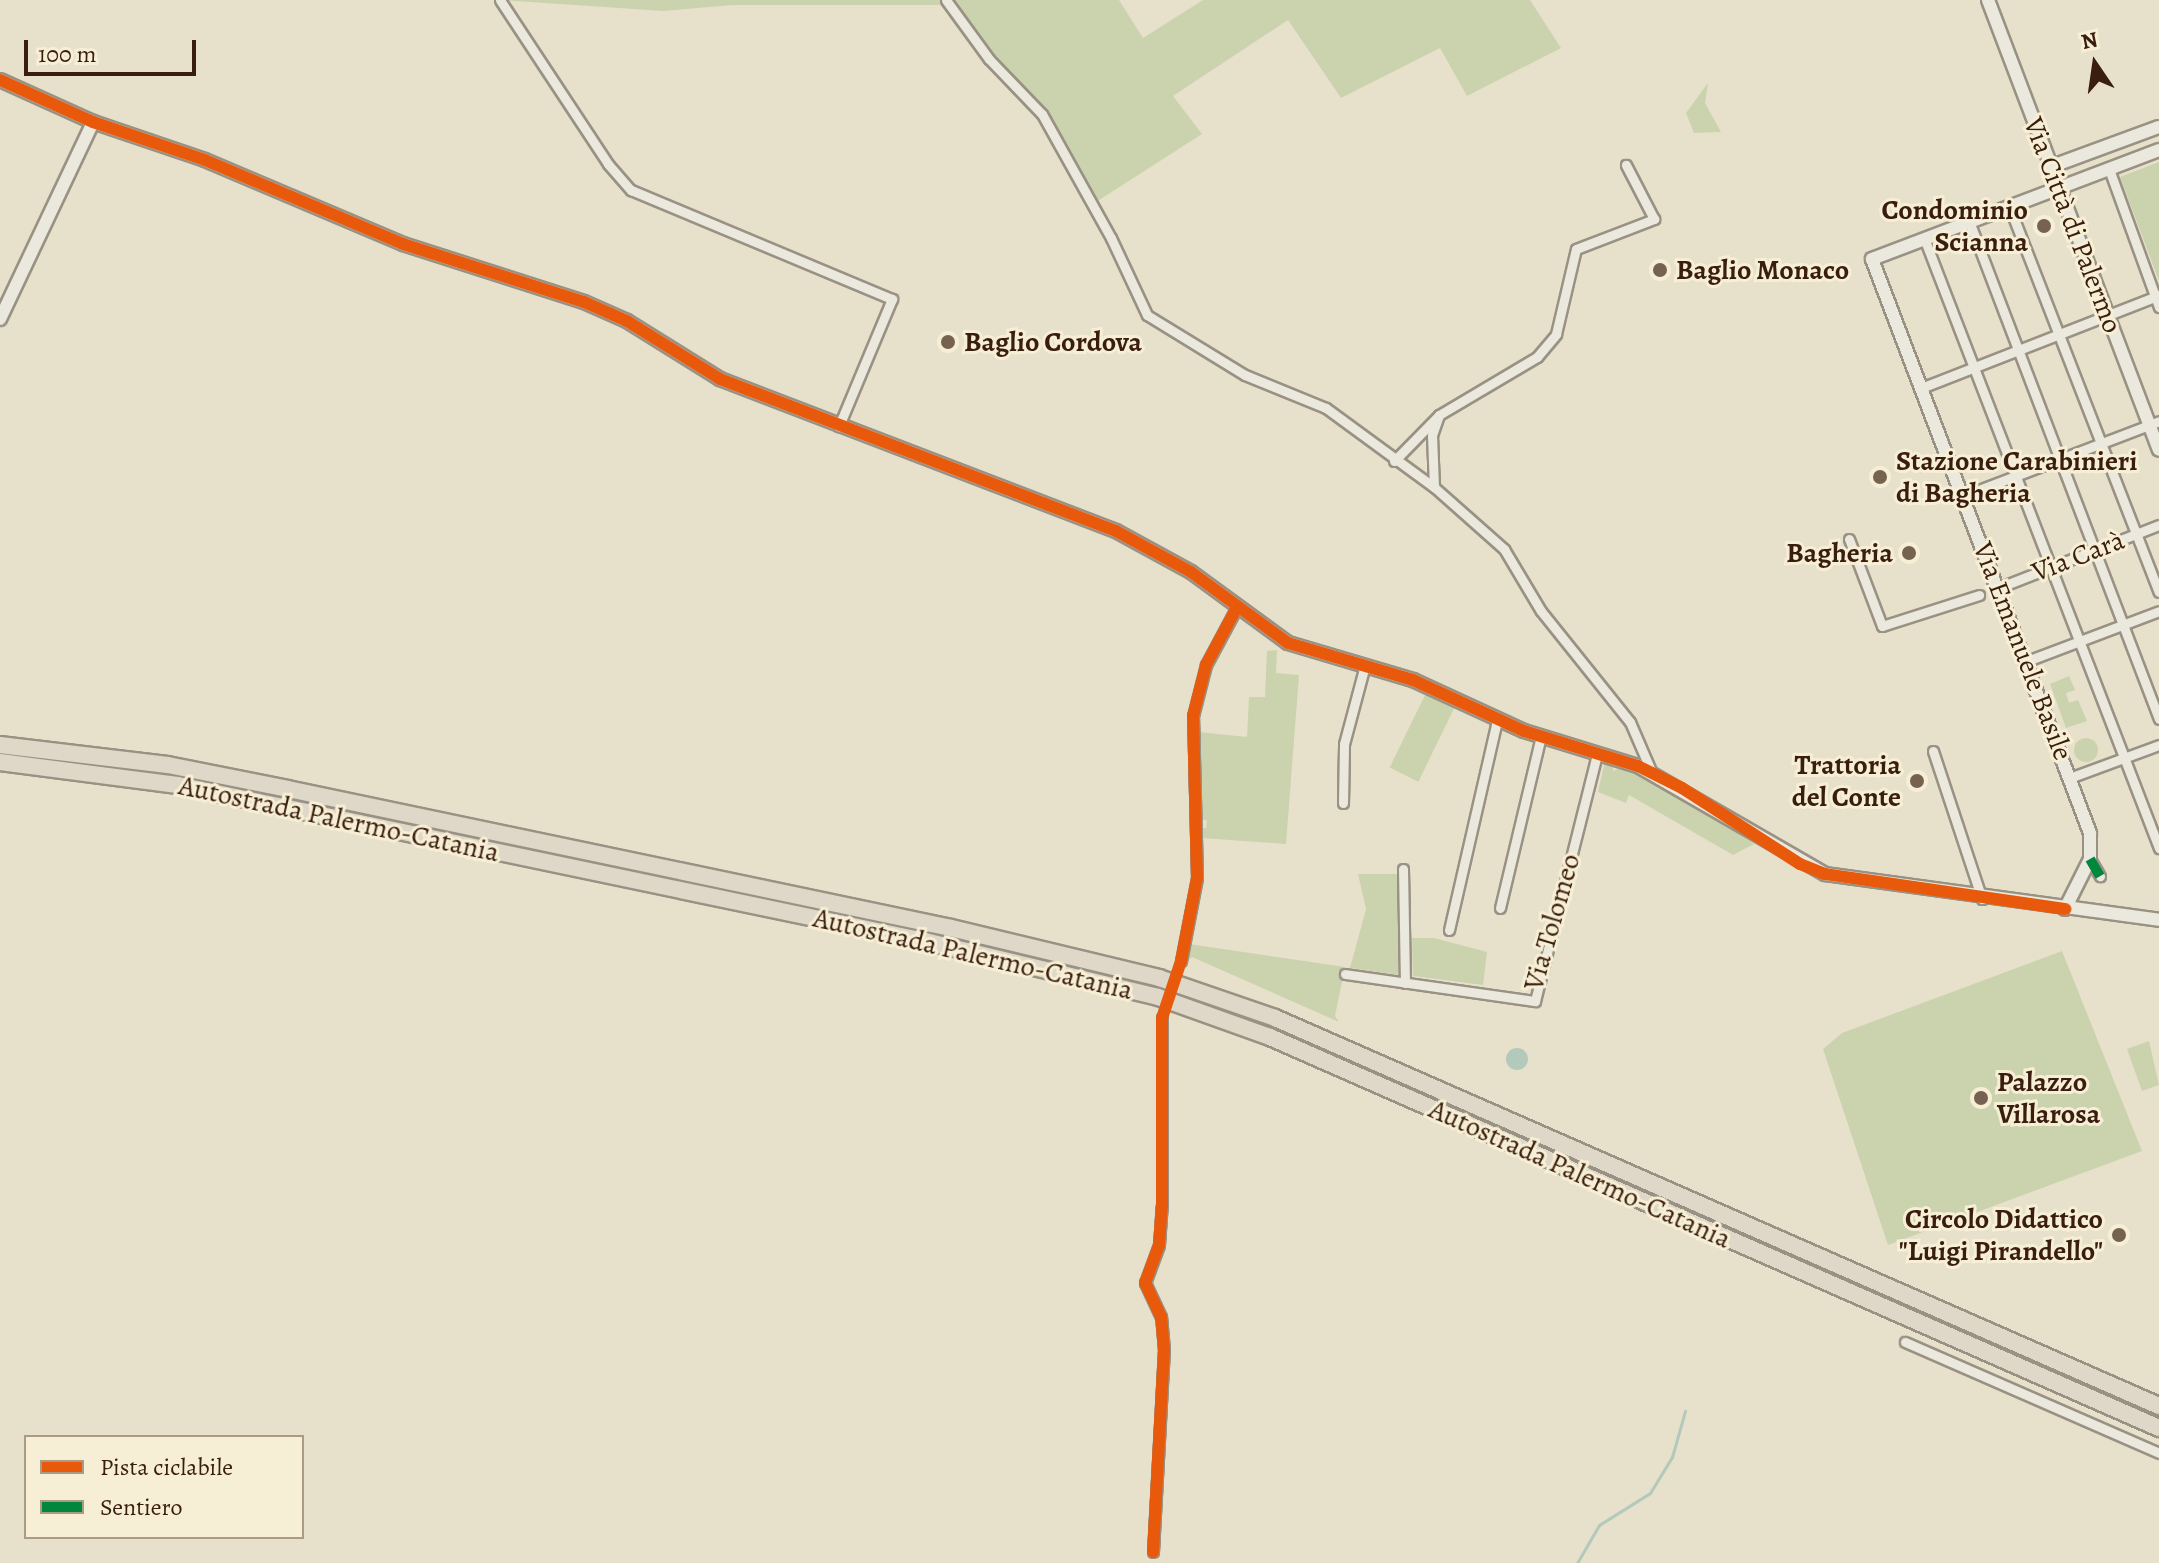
<!DOCTYPE html>
<meta charset="utf-8">
<style>
body{margin:0}
#map{position:relative;width:2159px;height:1563px;overflow:hidden;background:#e7e1cb;font-family:Alegreya,serif}
div>[style]{position:absolute}
.green>*{inset:0;background:#cbd3ae;transform-origin:0 0}
.round{border-radius:50%}
.water>*{inset:0;background:#b2c9bc}
.stream>*{height:3px;margin:-1.5px;padding:0 1.5px;transform-origin:1.5px;border-radius:1.5px;background:#b2c9bc}
.street-tunnel>*{height:9px;margin-top:-4.5px;transform-origin:0;background:repeating-linear-gradient(90deg,#c4baa5 0 9px,transparent 0 13.5px)}
.roads{filter:drop-shadow(2px 0 #999284) drop-shadow(-2px 0 #999284) drop-shadow(0 2px #999284) drop-shadow(0 -2px #999284)}
.street>*{height:9px;margin:-4.5px;padding:0 4.5px;transform-origin:4.5px;border-radius:4.5px;background:#ebe8dd}
.secondary>*{height:12px;margin:-6px;padding:0 6px;transform-origin:6px;border-radius:6px;background:#ebe8dd}
.highway>*{height:16px;margin:-8px;padding:0 8px;transform-origin:8px;border-radius:8px;background:#dfd8c8}
.quiet>*{height:10px;margin-top:-5px;transform-origin:0;background:repeating-linear-gradient(90deg,#00873e 0 20px,transparent 0 30px)}
.cycleway>*{height:12px;margin:-6px;padding:0 6px;transform-origin:6px;border-radius:6px;background:#e8590c}
.dots>*{width:22px;height:22px;translate:-50% -50%;box-sizing:border-box;border:4px solid #f7efd5;border-radius:50%}
span{translate:-50% -50%;white-space:nowrap;text-align:center;line-height:1.15;-webkit-text-stroke:6px #f7efd5;paint-order:stroke}
.poi-label{font-size:28px;color:#391d0e;font-weight:700}
.right{translate:-100% -50%;text-align:right}
.left{translate:0 -50%;text-align:left}
.street-label{font-size:28px;color:#391d0e}
.legend{position:absolute;left:24px;top:1435px;width:280px;height:104px;box-sizing:border-box;background:#f7efd5;border:2px solid #ab9b85;margin:0;padding:10px 14px;list-style:none;font-size:24px;color:#391d0e}
.legend li{display:flex;align-items:center;gap:16px;height:40px}
.legend b{width:40px;border:2px solid #ab9b85}
.north{position:absolute;left:2055px;top:24px;width:80px;height:80px;-webkit-text-stroke:6px #f7efd5;paint-order:stroke;rotate:347deg;font-size:22px;font-weight:700;line-height:32px;text-align:center;color:#391d0e}
.north::after{content:'';display:block;margin:auto;width:28px;height:36px;background:#391d0e;clip-path:polygon(50% 0,100% 100%,50% 72%,0 100%)}
.scale{position:absolute;left:24px;top:40px;width:172px;height:36px;box-sizing:border-box;border:4px solid #391d0e;border-top:0;padding-left:10px;font-size:24px;line-height:28px;white-space:nowrap;color:#391d0e;-webkit-text-stroke:6px #f7efd5;paint-order:stroke}
</style>
<div id="map">
<div class="green">
<div style="clip-path:polygon(500px 0,1119px 0,1143px 38px,1203px 0,1530px 0,1561px 48px,1467px 96px,1440px 48px,1341px 98px,1288px 20px,1173px 96px,1202px 134px,1093px 204px,1042px 114px,950px 5px,732px 5px,663px 11px)"></div>
<div style="clip-path:polygon(1708px 83px,1705px 103px,1721px 132px,1694px 133px,1686px 113px)"></div>
<div style="clip-path:polygon(2159px 162px,2159px 281px,2120px 177px)"></div>
<div style="clip-path:polygon(1277px 650px,1276px 673px,1299px 675px,1286px 844px,1201px 838px,1200px 828px,1206px 828px,1207px 821px,1200px 818px,1197px 787px,1198px 732px,1247px 737px,1249px 697px,1265px 697px,1267px 651px)"></div>
<div style="clip-path:polygon(2069px 676px,2075px 690px,2066px 693px,2069px 703px,2078px 700px,2087px 721px,2066px 728px,2050px 684px)"></div>
<div style="left:1426px;top:693px;width:32px;height:83px;rotate:26deg"></div>
<div class="round" style="left:2074px;top:738px;width:24px;height:24px"></div>
<div style="clip-path:polygon(1605px 761px,1613px 763px,1613px 771px,1624px 766px,1643px 774px,1754px 844px,1733px 855px,1629px 795px,1626px 803px,1598px 792px)"></div>
<div style="clip-path:polygon(1358px 874px,1397px 874px,1399px 975px,1350px 968px,1366px 909px)"></div>
<div style="clip-path:polygon(1412px 938px,1434px 938px,1487px 952px,1483px 985px,1413px 976px)"></div>
<div style="clip-path:polygon(1189px 944px,1345px 967px,1335px 1016px,1339px 1022px,1192px 957px,1185px 963px)"></div>
<div style="clip-path:polygon(2062px 951px,2142px 1151px,1888px 1245px,1823px 1049px,1842px 1033px)"></div>
<div style="clip-path:polygon(2149px 1041px,2159px 1085px,2142px 1091px,2127px 1049px)"></div>
</div>
<div class="water">
<div class="round" style="left:1506px;top:1048px;width:22px;height:22px"></div>
</div>
<div class="stream">
<div style="left:1577px;top:1563px;width:44px;rotate:-59.9deg"></div>
<div style="left:1599px;top:1525px;width:60px;rotate:-32.1deg"></div>
<div style="left:1650px;top:1493px;width:42px;rotate:-58.6deg"></div>
<div style="left:1672px;top:1457px;width:48px;rotate:-74.2deg"></div>
</div>
<div class="street-tunnel">
<div style="left:1162px;top:1018px;width:60px;rotate:-71.6deg"></div>
</div>
<div class="roads">
<div class="street">
<div style="left:500px;top:0;width:196px;rotate:56.6deg"></div>
<div style="left:608px;top:164px;width:35px;rotate:49deg"></div>
<div style="left:631px;top:190px;width:283px;rotate:22.7deg"></div>
<div style="left:892px;top:299px;width:138px;rotate:112.7deg"></div>
<div style="left:946px;top:0;width:73px;rotate:53.9deg"></div>
<div style="left:989px;top:59px;width:76px;rotate:46.1deg"></div>
<div style="left:1042px;top:114px;width:142px;rotate:60.9deg"></div>
<div style="left:1111px;top:238px;width:85px;rotate:64.9deg"></div>
<div style="left:1147px;top:315px;width:115px;rotate:31.5deg"></div>
<div style="left:1245px;top:375px;width:87px;rotate:22.2deg"></div>
<div style="left:1326px;top:408px;width:134px;rotate:36.2deg"></div>
<div style="left:1434px;top:487px;width:94px;rotate:41.5deg"></div>
<div style="left:1504px;top:549px;width:72px;rotate:59.2deg"></div>
<div style="left:1541px;top:611px;width:142px;rotate:51.3deg"></div>
<div style="left:1630px;top:722px;width:56px;rotate:66.7deg"></div>
<div style="left:2109px;top:169px;width:147px;rotate:70.1deg"></div>
<div style="left:2009px;top:206px;width:414px;rotate:68.8deg"></div>
<div style="left:1969px;top:221px;width:533px;rotate:69.12deg"></div>
<div style="left:1924px;top:238px;width:654px;rotate:68.93deg"></div>
<div style="left:1921px;top:388px;width:256px;rotate:-21.3deg"></div>
<div style="left:1439px;top:415px;width:114px;rotate:-30.6deg"></div>
<div style="left:1537px;top:357px;width:30px;rotate:-50deg"></div>
<div style="left:1556px;top:334px;width:87px;rotate:-76.8deg"></div>
<div style="left:1576px;top:249px;width:84px;rotate:-21deg"></div>
<div style="left:1654px;top:219px;width:61px;rotate:-117.4deg"></div>
<div style="left:1394px;top:461px;width:64px;rotate:-45.6deg"></div>
<div style="left:1439px;top:415px;width:21px;rotate:109deg"></div>
<div style="left:1432px;top:435px;width:52px;rotate:87.8deg"></div>
<div style="left:1963px;top:496px;width:210px;rotate:-20.9deg"></div>
<div style="left:1849px;top:539px;width:93px;rotate:69.2deg"></div>
<div style="left:1882px;top:626px;width:102px;rotate:-17.7deg"></div>
<div style="left:1998px;top:588px;width:173px;rotate:-21.4deg"></div>
<div style="left:2027px;top:661px;width:141px;rotate:-20.7deg"></div>
<div style="left:1933px;top:751px;width:156px;rotate:71.7deg"></div>
<div style="left:2072px;top:777px;width:93px;rotate:-20.2deg"></div>
<div style="left:1343px;top:803px;width:59px;rotate:-89deg"></div>
<div style="left:1344px;top:744px;width:82px;rotate:-75.1deg"></div>
<div style="left:2090px;top:859px;width:20px;rotate:60deg"></div>
<div style="left:1403px;top:869px;width:114px;rotate:89deg"></div>
<div style="left:1500px;top:908px;width:177px;rotate:-76.6deg"></div>
<div style="left:1449px;top:930px;width:215px;rotate:-77.1deg"></div>
<div style="left:1181px;top:961px;width:85px;rotate:-79.1deg"></div>
<div style="left:1197px;top:878px;width:162px;rotate:-91.4deg"></div>
<div style="left:1193px;top:716px;width:53px;rotate:-75.7deg"></div>
<div style="left:1206px;top:665px;width:66px;rotate:-61.9deg"></div>
<div style="left:1345px;top:974px;width:192px;rotate:8.1deg"></div>
<div style="left:1535px;top:1001px;width:255px;rotate:-75.9deg"></div>
<div style="left:1905px;top:1342px;width:277px;rotate:23.6deg"></div>
<div style="left:1153px;top:1552px;width:202px;rotate:-86.9deg"></div>
<div style="left:1164px;top:1350px;width:33px;rotate:-95deg"></div>
<div style="left:1161px;top:1317px;width:38px;rotate:-115deg"></div>
<div style="left:1145px;top:1283px;width:40px;rotate:-69.8deg"></div>
<div style="left:1159px;top:1245px;width:39px;rotate:-86deg"></div>
<div style="left:1162px;top:1206px;width:188px;rotate:-90deg"></div>
</div>
<div class="secondary">
<div style="left:1988px;top:0;width:481px;rotate:69.2deg"></div>
<div style="left:0;top:80px;width:102px;rotate:24.3deg"></div>
<div style="left:93px;top:122px;width:118px;rotate:18.7deg"></div>
<div style="left:205px;top:160px;width:215px;rotate:23deg"></div>
<div style="left:403px;top:244px;width:190px;rotate:17.8deg"></div>
<div style="left:584px;top:302px;width:47px;rotate:23.8deg"></div>
<div style="left:627px;top:321px;width:110px;rotate:31.9deg"></div>
<div style="left:720px;top:379px;width:424px;rotate:21deg"></div>
<div style="left:1116px;top:531px;width:85px;rotate:28.7deg"></div>
<div style="left:1191px;top:572px;width:120px;rotate:36.2deg"></div>
<div style="left:1288px;top:643px;width:130px;rotate:16.5deg"></div>
<div style="left:1413px;top:680px;width:122px;rotate:24.7deg"></div>
<div style="left:1524px;top:731px;width:119px;rotate:17.1deg"></div>
<div style="left:1638px;top:766px;width:216px;rotate:30deg"></div>
<div style="left:1825px;top:874px;width:337px;rotate:7.8deg"></div>
<div style="left:2050px;top:167px;width:116px;rotate:-20.2deg"></div>
<div style="left:0;top:319px;width:218px;rotate:-64.7deg"></div>
<div style="left:2065px;top:909px;width:56px;rotate:-63.4deg"></div>
<div style="left:2090px;top:859px;width:26px;rotate:-90deg"></div>
<div style="left:2090px;top:833px;width:614px;rotate:-110.8deg"></div>
<div style="left:1872px;top:259px;width:307px;rotate:-20.8deg"></div>
</div>
<div class="highway">
<div style="left:0;top:745px;width:169px;rotate:6.8deg"></div>
<div style="left:168px;top:765px;width:122px;rotate:11.3deg"></div>
<div style="left:288px;top:789px;width:677px;rotate:11.84deg"></div>
<div style="left:951px;top:928px;width:214px;rotate:13.5deg"></div>
<div style="left:1159px;top:978px;width:123px;rotate:19deg"></div>
<div style="left:1275px;top:1018px;width:965px;rotate:23.7deg"></div>
<div style="left:0;top:762px;width:179px;rotate:7.4deg"></div>
<div style="left:178px;top:785px;width:763px;rotate:11.8deg"></div>
<div style="left:925px;top:941px;width:240px;rotate:13.5deg"></div>
<div style="left:1158px;top:997px;width:119px;rotate:19.7deg"></div>
<div style="left:1270px;top:1037px;width:971px;rotate:23.74deg"></div>
</div>
</div>
<div class="quiet">
<div style="left:2090px;top:859px;width:20px;rotate:60deg"></div>
</div>
<div class="cycleway">
<div style="left:0;top:80px;width:102px;rotate:24.3deg"></div>
<div style="left:93px;top:122px;width:118px;rotate:18.7deg"></div>
<div style="left:205px;top:160px;width:215px;rotate:23deg"></div>
<div style="left:403px;top:244px;width:190px;rotate:17.8deg"></div>
<div style="left:584px;top:302px;width:47px;rotate:23.8deg"></div>
<div style="left:627px;top:321px;width:110px;rotate:31.9deg"></div>
<div style="left:720px;top:379px;width:424px;rotate:21deg"></div>
<div style="left:1116px;top:531px;width:85px;rotate:28.7deg"></div>
<div style="left:1191px;top:572px;width:120px;rotate:36.2deg"></div>
<div style="left:1288px;top:643px;width:130px;rotate:16.5deg"></div>
<div style="left:1413px;top:680px;width:122px;rotate:24.7deg"></div>
<div style="left:1524px;top:731px;width:119px;rotate:17.1deg"></div>
<div style="left:1638px;top:766px;width:49px;rotate:26.6deg"></div>
<div style="left:1682px;top:788px;width:140px;rotate:32.8deg"></div>
<div style="left:1800px;top:864px;width:27px;rotate:22deg"></div>
<div style="left:1825px;top:874px;width:243px;rotate:8.3deg"></div>
<div style="left:1153px;top:1552px;width:202px;rotate:-86.9deg"></div>
<div style="left:1164px;top:1350px;width:33px;rotate:-95deg"></div>
<div style="left:1161px;top:1317px;width:38px;rotate:-115deg"></div>
<div style="left:1145px;top:1283px;width:40px;rotate:-69.8deg"></div>
<div style="left:1159px;top:1245px;width:39px;rotate:-86deg"></div>
<div style="left:1162px;top:1206px;width:188px;rotate:-90deg"></div>
<div style="left:1162px;top:1018px;width:60px;rotate:-71.6deg"></div>
<div style="left:1181px;top:961px;width:85px;rotate:-79.1deg"></div>
<div style="left:1197px;top:878px;width:162px;rotate:-91.4deg"></div>
<div style="left:1193px;top:716px;width:53px;rotate:-75.7deg"></div>
<div style="left:1206px;top:665px;width:66px;rotate:-61.9deg"></div>
</div>
<div class="dots">
<div style="left:2044px;top:226px;background:#766250"></div>
<div style="left:1660px;top:270px;background:#766250"></div>
<div style="left:948px;top:342px;background:#766250"></div>
<div style="left:1880px;top:477px;background:#766250"></div>
<div style="left:1909px;top:553px;background:#766250"></div>
<div style="left:1917px;top:781px;background:#766250"></div>
<div style="left:1981px;top:1098px;background:#766250"></div>
<div style="left:2119px;top:1235px;background:#766250"></div>
</div>
<div class="poi-label">
<span class="right" style="left:2028px;top:226px">Condominio<br>Scianna</span>
<span class="left" style="left:1676px;top:270px">Baglio Monaco</span>
<span class="left" style="left:964px;top:342px">Baglio Cordova</span>
<span class="left" style="left:1896px;top:477px">Stazione Carabinieri<br>di Bagheria</span>
<span class="right" style="left:1893px;top:553px">Bagheria</span>
<span class="right" style="left:1901px;top:781px">Trattoria<br>del Conte</span>
<span class="left" style="left:1997px;top:1098px">Palazzo<br>Villarosa</span>
<span class="right" style="left:2103px;top:1235px">Circolo Didattico<br>"Luigi Pirandello"</span>
</div>
<div class="street-label">
<span style="left:2073px;top:225px;rotate:69deg">Via Città di Palermo</span>
<span style="left:2078px;top:556px;rotate:-21deg">Via Carà</span>
<span style="left:2023px;top:651px;rotate:69deg">Via Emanuele Basile</span>
<span style="left:339px;top:819px;rotate:12deg">Autostrada Palermo-Catania</span>
<span style="left:1552px;top:922px;rotate:-74deg">Via Tolomeo</span>
<span style="left:973px;top:954px;rotate:13deg">Autostrada Palermo-Catania</span>
<span style="left:1580px;top:1174px;rotate:24deg">Autostrada Palermo-Catania</span>
</div>
<ul class="legend">
<li><b style="height:10px;background:#e8590c"></b>Pista ciclabile</li>
<li><b style="height:10px;background:#00873e"></b>Sentiero</li>
</ul>
<div class="north">N</div>
<div class="scale">100 m</div>
</div>
